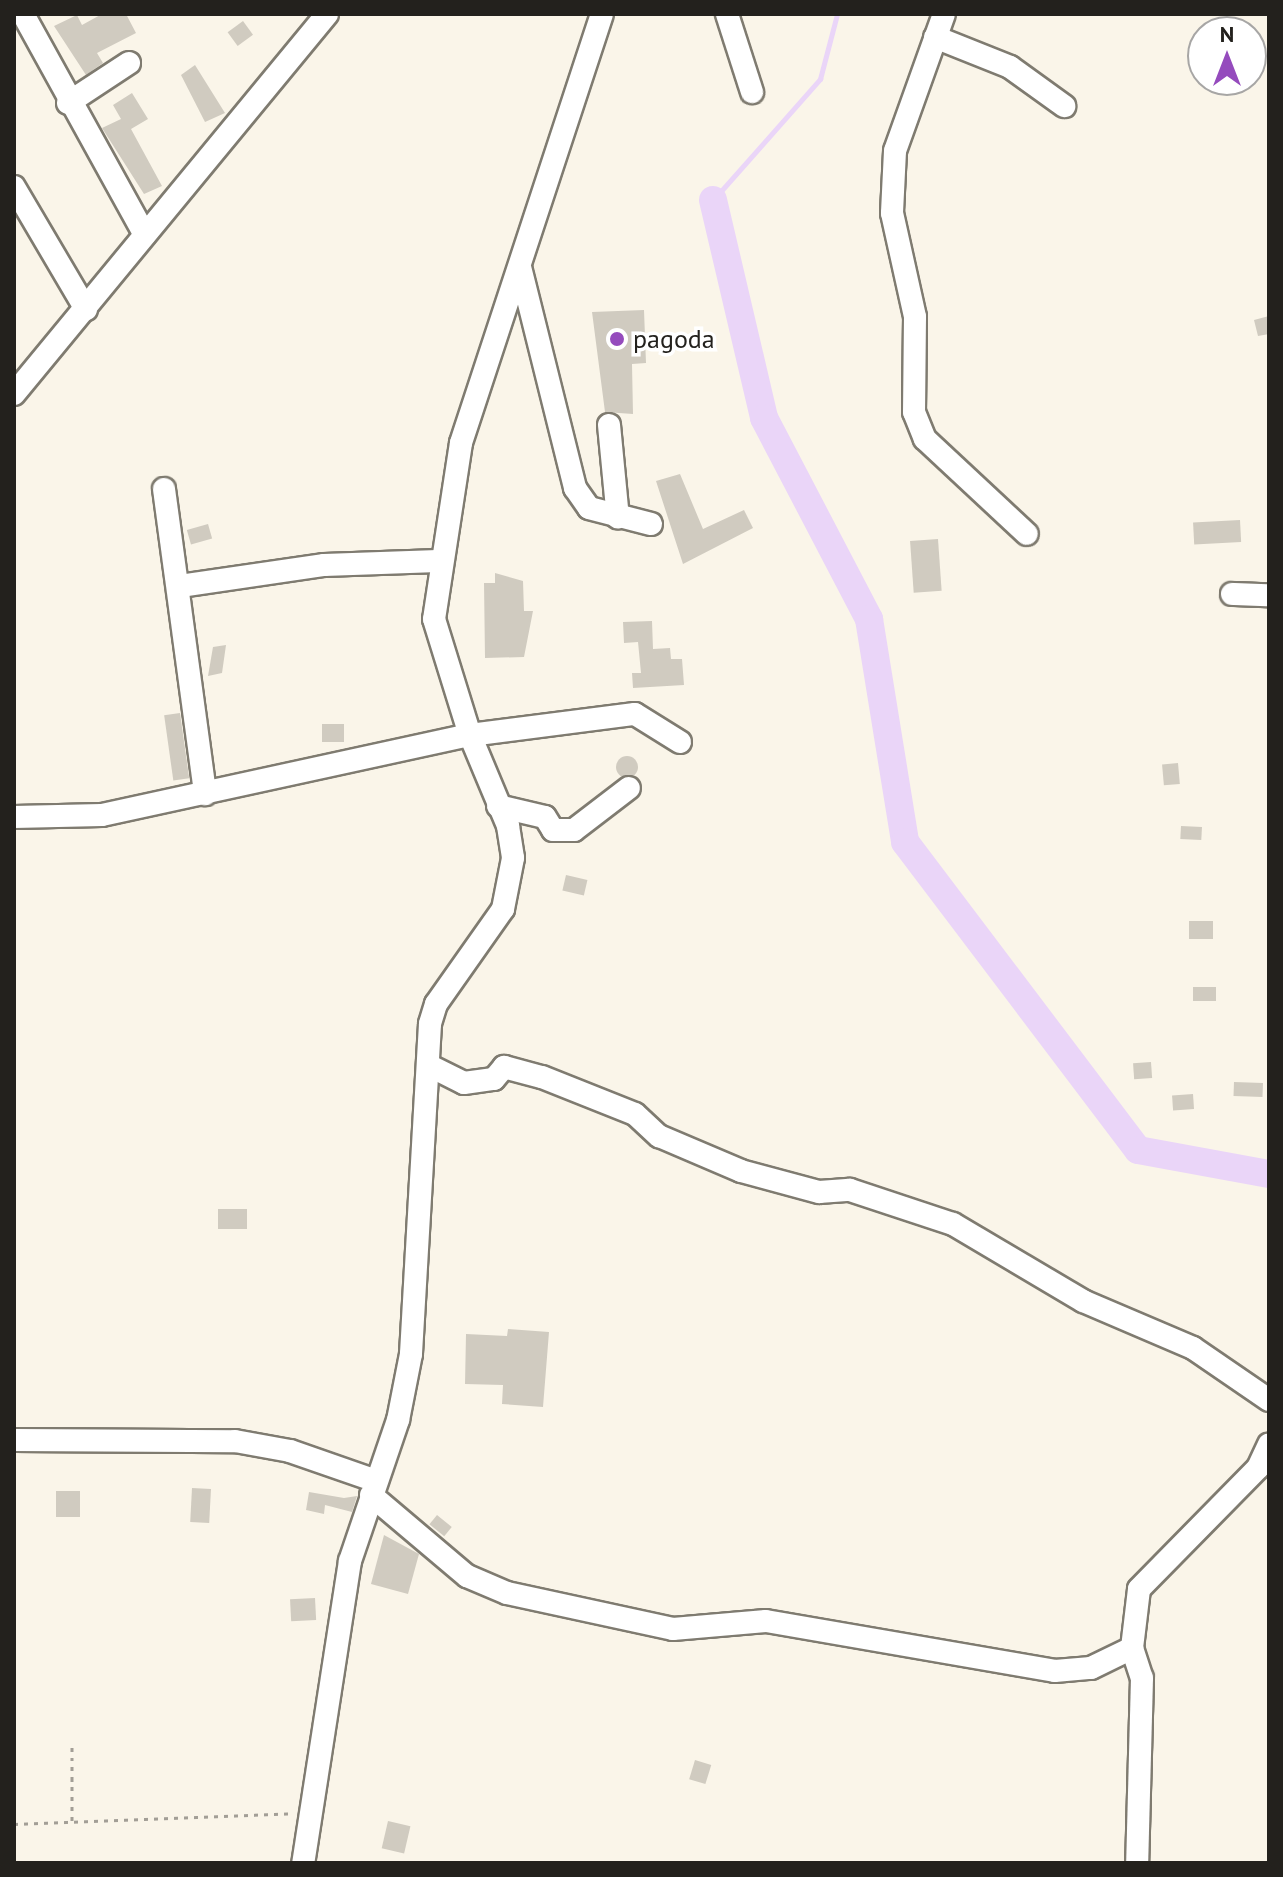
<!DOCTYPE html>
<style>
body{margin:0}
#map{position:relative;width:1283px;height:1877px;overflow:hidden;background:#faf5e9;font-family:"PT Sans",sans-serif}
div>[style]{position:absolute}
.stream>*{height:5px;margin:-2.5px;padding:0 2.5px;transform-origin:2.5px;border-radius:2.5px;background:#ead5f8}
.river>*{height:28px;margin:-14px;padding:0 14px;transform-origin:14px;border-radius:14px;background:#ead5f8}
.building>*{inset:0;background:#d0cbc0;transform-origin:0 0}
.round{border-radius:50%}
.path>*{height:3px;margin-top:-1.5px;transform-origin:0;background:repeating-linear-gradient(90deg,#a29e96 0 4px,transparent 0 10px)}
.roads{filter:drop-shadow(2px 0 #7f7b70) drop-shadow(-2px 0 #7f7b70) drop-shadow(0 2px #7f7b70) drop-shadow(0 -2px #7f7b70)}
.minor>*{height:22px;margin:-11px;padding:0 11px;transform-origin:11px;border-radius:11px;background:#fff}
.dots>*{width:22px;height:22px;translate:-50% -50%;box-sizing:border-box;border:4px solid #fff;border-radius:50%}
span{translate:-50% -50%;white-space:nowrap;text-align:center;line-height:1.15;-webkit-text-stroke:7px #fff;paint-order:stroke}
.poi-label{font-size:26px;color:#23211d}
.left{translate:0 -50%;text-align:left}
.frame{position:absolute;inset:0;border:16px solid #23211d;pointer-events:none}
.north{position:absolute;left:1187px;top:16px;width:80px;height:80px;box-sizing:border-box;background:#fff;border:2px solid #a7a6a5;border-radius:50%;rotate:0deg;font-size:22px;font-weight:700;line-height:32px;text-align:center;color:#23211d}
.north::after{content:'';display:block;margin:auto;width:28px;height:36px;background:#954bbd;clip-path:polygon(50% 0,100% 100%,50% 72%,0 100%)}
</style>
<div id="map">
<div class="stream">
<div style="left:713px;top:200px;width:162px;rotate:-48.5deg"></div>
<div style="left:820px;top:79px;width:67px;rotate:-75.3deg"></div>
</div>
<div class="river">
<div style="left:713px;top:200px;width:224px;rotate:76.8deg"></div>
<div style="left:764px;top:418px;width:227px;rotate:62.4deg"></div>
<div style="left:869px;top:619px;width:226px;rotate:80.8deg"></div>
<div style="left:905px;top:842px;width:386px;rotate:52.9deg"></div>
<div style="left:1138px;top:1150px;width:133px;rotate:10.4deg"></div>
</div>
<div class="building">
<div style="clip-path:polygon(102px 14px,126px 14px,136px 33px,97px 53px,103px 63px,86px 75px,54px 26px,77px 15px,82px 25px)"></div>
<div style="left:243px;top:21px;width:17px;height:19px;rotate:54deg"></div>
<div style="clip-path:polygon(195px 65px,225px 113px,205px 122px,181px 75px)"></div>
<div style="clip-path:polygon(132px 93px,148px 119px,131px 129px,162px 186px,144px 194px,102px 128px,121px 119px,113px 105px)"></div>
<div style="clip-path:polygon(644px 310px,646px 363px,632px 364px,633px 414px,605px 412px,592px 312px)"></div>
<div style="clip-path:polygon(1269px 316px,1269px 334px,1258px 336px,1254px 320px)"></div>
<div style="clip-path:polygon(680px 474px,703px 529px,744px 510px,753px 528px,683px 564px,656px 481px)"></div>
<div style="left:1240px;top:520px;width:22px;height:47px;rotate:87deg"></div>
<div style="left:208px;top:524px;width:15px;height:22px;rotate:74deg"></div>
<div style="left:938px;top:539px;width:52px;height:28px;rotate:86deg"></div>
<div style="clip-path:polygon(495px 573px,523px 581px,524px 611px,533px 611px,524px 657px,485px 658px,484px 583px,495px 583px)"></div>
<div style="clip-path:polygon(652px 621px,653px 649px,670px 648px,671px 659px,682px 659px,684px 685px,633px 688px,632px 673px,641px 673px,638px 642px,624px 643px,623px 622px)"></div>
<div style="clip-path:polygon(226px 645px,222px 673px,208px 676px,213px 647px)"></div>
<div style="left:180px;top:713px;width:66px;height:16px;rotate:82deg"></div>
<div style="left:322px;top:724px;width:22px;height:18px"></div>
<div class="round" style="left:616px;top:756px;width:22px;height:22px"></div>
<div style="left:1178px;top:763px;width:21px;height:16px;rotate:85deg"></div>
<div style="left:1181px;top:826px;width:21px;height:13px;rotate:3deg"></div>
<div style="left:566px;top:875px;width:22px;height:16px;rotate:13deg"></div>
<div style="left:1213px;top:921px;width:18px;height:24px;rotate:90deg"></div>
<div style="left:1216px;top:987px;width:14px;height:23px;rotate:90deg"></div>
<div style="left:1151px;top:1062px;width:16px;height:18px;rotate:86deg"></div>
<div style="left:1234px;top:1082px;width:29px;height:14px;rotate:2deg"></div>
<div style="left:1193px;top:1094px;width:15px;height:21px;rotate:86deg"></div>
<div style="left:218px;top:1209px;width:29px;height:20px"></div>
<div style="clip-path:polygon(508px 1329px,549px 1332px,543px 1407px,502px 1404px,503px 1385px,465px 1384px,466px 1334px,507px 1336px)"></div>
<div style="left:192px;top:1488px;width:19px;height:34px;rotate:3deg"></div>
<div style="left:56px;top:1491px;width:24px;height:26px"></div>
<div style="clip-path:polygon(309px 1492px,344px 1498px,357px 1496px,352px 1512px,325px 1505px,324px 1514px,306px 1510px)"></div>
<div style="left:437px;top:1515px;width:19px;height:12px;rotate:39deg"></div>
<div style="clip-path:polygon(384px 1535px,419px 1554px,408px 1594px,371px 1584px)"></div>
<div style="left:315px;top:1598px;width:22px;height:25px;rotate:87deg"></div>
<div style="left:695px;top:1760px;width:17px;height:20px;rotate:17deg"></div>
<div style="left:388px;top:1821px;width:23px;height:28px;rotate:13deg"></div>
</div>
<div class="path">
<div style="left:72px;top:1747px;width:76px;rotate:90deg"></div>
<div style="left:14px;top:1824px;width:280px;rotate:-2.2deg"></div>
</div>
<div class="roads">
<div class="minor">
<div style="left:23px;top:14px;width:252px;rotate:61.1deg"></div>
<div style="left:602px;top:14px;width:452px;rotate:108.2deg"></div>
<div style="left:461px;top:443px;width:178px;rotate:98.7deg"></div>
<div style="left:434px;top:619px;width:121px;rotate:72.8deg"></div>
<div style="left:470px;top:735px;width:166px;rotate:-7.3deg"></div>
<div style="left:635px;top:714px;width:53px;rotate:31.9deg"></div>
<div style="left:727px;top:14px;width:82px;rotate:72.2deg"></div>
<div style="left:944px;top:14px;width:145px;rotate:109.7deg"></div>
<div style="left:895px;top:151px;width:62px;rotate:92.8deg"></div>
<div style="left:892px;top:213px;width:107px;rotate:77.5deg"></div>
<div style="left:915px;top:317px;width:95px;rotate:90.6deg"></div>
<div style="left:914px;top:412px;width:29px;rotate:68deg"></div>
<div style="left:925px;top:439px;width:139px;rotate:43deg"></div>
<div style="left:935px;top:37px;width:81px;rotate:21.8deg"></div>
<div style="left:1010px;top:67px;width:67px;rotate:35.8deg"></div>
<div style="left:68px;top:103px;width:73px;rotate:-33.3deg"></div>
<div style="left:14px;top:187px;width:142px;rotate:59.5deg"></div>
<div style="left:520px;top:267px;width:228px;rotate:76deg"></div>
<div style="left:575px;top:488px;width:24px;rotate:55deg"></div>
<div style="left:589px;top:508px;width:64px;rotate:14.5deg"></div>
<div style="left:14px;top:394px;width:492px;rotate:-50.5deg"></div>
<div style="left:609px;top:425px;width:93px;rotate:84.5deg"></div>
<div style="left:164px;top:489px;width:308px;rotate:82.3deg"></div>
<div style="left:180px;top:586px;width:146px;rotate:-8.3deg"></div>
<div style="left:324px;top:565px;width:114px;rotate:-2deg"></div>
<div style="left:1232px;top:594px;width:37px;rotate:2deg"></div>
<div style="left:498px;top:806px;width:48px;rotate:13.2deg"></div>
<div style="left:545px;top:817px;width:15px;rotate:58deg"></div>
<div style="left:553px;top:830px;width:21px"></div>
<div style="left:574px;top:830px;width:69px;rotate:-37.4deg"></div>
<div style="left:14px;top:817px;width:88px;rotate:-1.3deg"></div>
<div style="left:102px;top:815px;width:377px;rotate:-12.3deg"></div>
<div style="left:470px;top:735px;width:99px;rotate:67.3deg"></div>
<div style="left:508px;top:826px;width:32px;rotate:81deg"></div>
<div style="left:513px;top:858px;width:52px;rotate:101.1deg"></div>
<div style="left:503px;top:909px;width:116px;rotate:125.2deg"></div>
<div style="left:436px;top:1004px;width:21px;rotate:107deg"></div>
<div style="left:430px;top:1024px;width:331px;rotate:93.3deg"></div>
<div style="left:411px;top:1354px;width:67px;rotate:101.1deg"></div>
<div style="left:398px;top:1420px;width:149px;rotate:108.8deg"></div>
<div style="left:350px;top:1561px;width:306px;rotate:98.8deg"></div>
<div style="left:428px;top:1065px;width:40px;rotate:26.6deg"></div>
<div style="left:464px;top:1083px;width:30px;rotate:-8deg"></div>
<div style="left:494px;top:1079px;width:16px;rotate:-50deg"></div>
<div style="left:504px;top:1067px;width:39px;rotate:15deg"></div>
<div style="left:542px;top:1077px;width:100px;rotate:21.7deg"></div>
<div style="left:635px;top:1114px;width:33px;rotate:43deg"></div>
<div style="left:659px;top:1136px;width:89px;rotate:23.1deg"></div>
<div style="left:741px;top:1171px;width:81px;rotate:15.1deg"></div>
<div style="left:819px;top:1192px;width:31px;rotate:-4deg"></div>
<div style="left:850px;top:1190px;width:108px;rotate:18.3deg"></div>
<div style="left:953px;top:1224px;width:151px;rotate:30.6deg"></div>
<div style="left:1083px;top:1301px;width:120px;rotate:23.1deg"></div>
<div style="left:1193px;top:1348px;width:92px;rotate:34.4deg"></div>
<div style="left:14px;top:1440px;width:221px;rotate:0.3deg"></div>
<div style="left:235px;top:1441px;width:56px;rotate:10.3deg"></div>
<div style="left:290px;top:1451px;width:91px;rotate:19.2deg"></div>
<div style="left:371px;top:1495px;width:126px;rotate:40.2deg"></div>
<div style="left:467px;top:1576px;width:43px;rotate:23deg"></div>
<div style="left:507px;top:1593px;width:170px;rotate:12.2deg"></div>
<div style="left:673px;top:1629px;width:93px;rotate:-4.9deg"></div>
<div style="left:766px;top:1621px;width:293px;rotate:9.8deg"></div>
<div style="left:1055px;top:1671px;width:36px;rotate:-5deg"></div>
<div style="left:1091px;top:1668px;width:46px;rotate:-26deg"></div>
<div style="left:1132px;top:1648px;width:59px;rotate:-83.2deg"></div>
<div style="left:1139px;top:1589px;width:170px;rotate:-45.5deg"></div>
<div style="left:1258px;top:1468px;width:26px;rotate:-65deg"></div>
<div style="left:1132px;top:1648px;width:32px;rotate:72deg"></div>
<div style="left:1142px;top:1678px;width:185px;rotate:91.5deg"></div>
</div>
</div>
<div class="dots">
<div style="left:617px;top:339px;background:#954bbd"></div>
</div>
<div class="poi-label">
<span class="left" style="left:633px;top:339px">pagoda</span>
</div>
<div class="frame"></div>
<div class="north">N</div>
</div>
